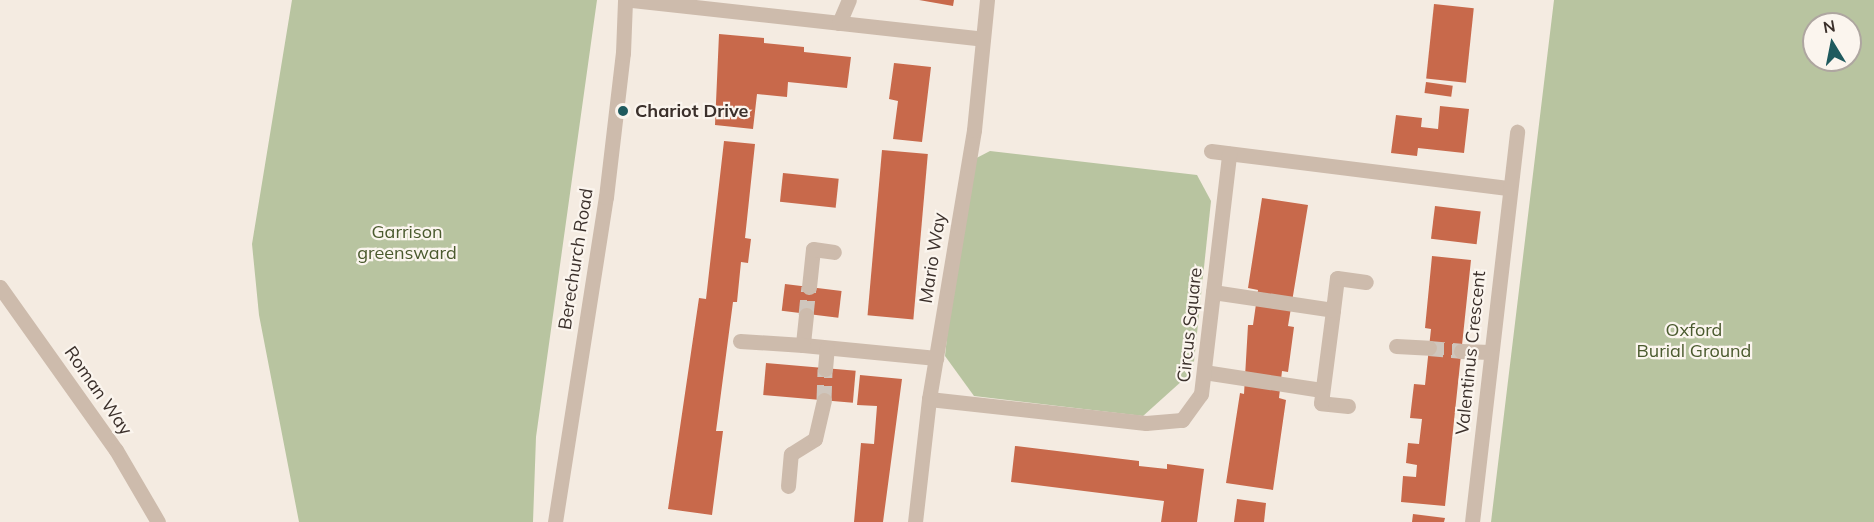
<!DOCTYPE html>
<style>
body{margin:0}
#map{position:relative;width:1874px;height:522px;overflow:hidden;background:#f4ebe1;font-family:Mulish,sans-serif}
div>[style]{position:absolute}
.green>*{inset:0;background:#b8c4a0}
.building>*{inset:0;background:#c8694b;transform-origin:0 0}
.minor-tunnel>*{height:15px;margin-top:-7.5px;transform-origin:0;background:repeating-linear-gradient(90deg,#cfc6bd 0 15px,transparent 0 23px)}
.minor>*{height:15px;margin:-7.5px;padding:0 7.5px;transform-origin:7.5px;border-radius:7.5px;background:#cdbbac}
.dots>*{width:16px;height:16px;translate:-50% -50%;box-sizing:border-box;border:3px solid #fbf5ee;border-radius:50%}
span{translate:-50% -50%;white-space:nowrap;text-align:center;line-height:1.15;-webkit-text-stroke:4.5px #fbf5ee;paint-order:stroke}
.poi-label{font-size:18px;color:#3b302b;font-weight:700}
.left{translate:0 -50%;text-align:left}
.park-label{font-size:18px;color:#4a5a2e}
.street-label{font-size:18px;color:#3b302b}
.north{position:absolute;left:1802px;top:12px;width:60px;height:60px;box-sizing:border-box;background:#fbf5ee;border:2px solid #aea6a0;border-radius:50%;rotate:350deg;font-size:16px;font-weight:700;line-height:24px;text-align:center;color:#3b302b}
.north::after{content:'';display:block;margin:auto;width:21px;height:27px;background:#1f5a5e;clip-path:polygon(50% 0,100% 100%,50% 72%,0 100%)}
</style>
<div id="map">
<div class="green">
<div style="clip-path:polygon(292px 0,597px 0,536px 437px,533px 522px,299px 522px,259px 315px,252px 244px)"></div>
<div style="clip-path:polygon(evenodd,1554px 0,1874px 0,1874px 522px,1491px 522px,1554px 0,1814px 24px,1850px 24px,1850px 60px,1814px 60px,1814px 24px)"></div>
<div style="clip-path:polygon(990px 151px,1197px 175px,1211px 201px,1193px 371px,1143px 416px,974px 396px,945px 356px,965px 164px)"></div>
</div>
<div class="building">
<div style="clip-path:polygon(919px 0,954px 0,953px 6px)"></div>
<div style="left:1434px;top:4px;width:40px;height:75px;rotate:6deg"></div>
<div style="clip-path:polygon(719px 34px,764px 38px,764px 43px,804px 47px,804px 52px,851px 57px,847px 88px,788px 82px,787px 97px,757px 94px,753px 129px,715px 125px)"></div>
<div style="clip-path:polygon(894px 63px,931px 67px,922px 142px,893px 139px,898px 101px,889px 99px)"></div>
<div style="left:1426px;top:82px;width:27px;height:11px;rotate:8deg"></div>
<div style="clip-path:polygon(1440px 106px,1469px 109px,1464px 153px,1418px 148px,1417px 156px,1391px 153px,1396px 115px,1422px 118px,1421px 127px,1438px 129px)"></div>
<div style="clip-path:polygon(724px 141px,755px 144px,745px 238px,751px 239px,748px 263px,741px 262px,737px 302px,733px 302px,716px 431px,723px 431px,712px 515px,668px 509px,699px 298px,706px 299px)"></div>
<div style="left:882px;top:150px;width:46px;height:166px;rotate:5deg"></div>
<div style="left:783px;top:173px;width:56px;height:29px;rotate:6deg"></div>
<div style="clip-path:polygon(1262px 198px,1308px 205px,1288px 326px,1294px 327px,1288px 372px,1282px 371px,1279px 398px,1286px 400px,1273px 490px,1226px 483px,1240px 393px,1244px 394px,1248px 325px,1253px 325px,1258px 290px,1248px 288px)"></div>
<div style="left:1435px;top:206px;width:46px;height:33px;rotate:7deg"></div>
<div style="clip-path:polygon(1432px 256px,1471px 260px,1445px 506px,1401px 502px,1403px 476px,1416px 477px,1417px 465px,1406px 463px,1408px 443px,1419px 444px,1422px 419px,1410px 418px,1414px 384px,1425px 385px,1431px 329px,1425px 328px)"></div>
<div style="left:785px;top:284px;width:57px;height:27px;rotate:7deg"></div>
<div style="left:766px;top:363px;width:90px;height:32px;rotate:5deg"></div>
<div style="clip-path:polygon(860px 375px,902px 379px,883px 522px,854px 522px,861px 443px,874px 444px,877px 406px,857px 405px)"></div>
<div style="clip-path:polygon(1015px 446px,1139px 461px,1139px 466px,1167px 469px,1167px 464px,1204px 469px,1197px 522px,1161px 522px,1164px 501px,1011px 482px)"></div>
<div style="clip-path:polygon(1237px 499px,1266px 503px,1264px 522px,1234px 522px)"></div>
<div style="clip-path:polygon(1413px 514px,1445px 518px,1444px 522px,1412px 522px)"></div>
</div>
<div class="minor-tunnel">
<div style="left:806px;top:315px;width:28px;rotate:-84deg"></div>
<div style="left:1429px;top:348px;width:32px;rotate:5deg"></div>
<div style="left:824px;top:400px;width:31px;rotate:-88deg"></div>
</div>
<div class="minor">
<div style="left:632px;top:0;width:353px;rotate:6.3deg"></div>
<div style="left:839px;top:23px;width:25px;rotate:-67deg"></div>
<div style="left:1211px;top:151px;width:301px;rotate:7.1deg"></div>
<div style="left:0;top:287px;width:200px;rotate:54.6deg"></div>
<div style="left:116px;top:450px;width:83px;rotate:59.7deg"></div>
<div style="left:809px;top:287px;width:38px;rotate:-84deg"></div>
<div style="left:813px;top:249px;width:21px;rotate:8deg"></div>
<div style="left:1213px;top:292px;width:121px;rotate:8.5deg"></div>
<div style="left:806px;top:315px;width:30px;rotate:96deg"></div>
<div style="left:803px;top:345px;width:134px;rotate:5.6deg"></div>
<div style="left:740px;top:341px;width:63px;rotate:3.6deg"></div>
<div style="left:1396px;top:346px;width:33px;rotate:3deg"></div>
<div style="left:1461px;top:351px;width:29px;rotate:2deg"></div>
<div style="left:825px;top:369px;width:21px;rotate:-85deg"></div>
<div style="left:1204px;top:372px;width:119px;rotate:8.7deg"></div>
<div style="left:929px;top:399px;width:218px;rotate:6.3deg"></div>
<div style="left:1146px;top:423px;width:36px;rotate:-5deg"></div>
<div style="left:1182px;top:420px;width:32px;rotate:-54deg"></div>
<div style="left:1201px;top:394px;width:242px;rotate:-83.3deg"></div>
<div style="left:1348px;top:406px;width:27px;rotate:-174deg"></div>
<div style="left:1321px;top:403px;width:94px;rotate:-82.6deg"></div>
<div style="left:1333px;top:310px;width:32px;rotate:-83deg"></div>
<div style="left:1337px;top:278px;width:29px;rotate:8deg"></div>
<div style="left:788px;top:486px;width:32px;rotate:-85deg"></div>
<div style="left:791px;top:454px;width:28px;rotate:-32deg"></div>
<div style="left:815px;top:439px;width:40px;rotate:-77deg"></div>
<div style="left:555px;top:522px;width:329px;rotate:-81.1deg"></div>
<div style="left:606px;top:197px;width:145px;rotate:-83.3deg"></div>
<div style="left:623px;top:53px;width:53px;rotate:-87.8deg"></div>
<div style="left:915px;top:522px;width:124px;rotate:-83.5deg"></div>
<div style="left:929px;top:399px;width:273px;rotate:-80.5deg"></div>
<div style="left:974px;top:130px;width:131px;rotate:-84.3deg"></div>
<div style="left:1472px;top:522px;width:393px;rotate:-83.4deg"></div>
</div>
<div class="dots">
<div style="left:623px;top:111px;background:#1f5a5e"></div>
</div>
<div class="poi-label">
<span class="left" style="left:635px;top:111px">Chariot Drive</span>
</div>
<div class="park-label">
<span style="left:407px;top:243px">Garrison<br>greensward</span>
<span style="left:1694px;top:341px">Oxford<br>Burial Ground</span>
</div>
<div class="street-label">
<span style="left:933px;top:258px;rotate:-81deg">Mario Way</span>
<span style="left:576px;top:259px;rotate:-81deg">Berechurch Road</span>
<span style="left:1190px;top:325px;rotate:-84deg">Circus Square</span>
<span style="left:1471px;top:353px;rotate:-84deg">Valentinus Crescent</span>
<span style="left:98px;top:391px;rotate:55deg">Roman Way</span>
</div>
<div class="north">N</div>
</div>
